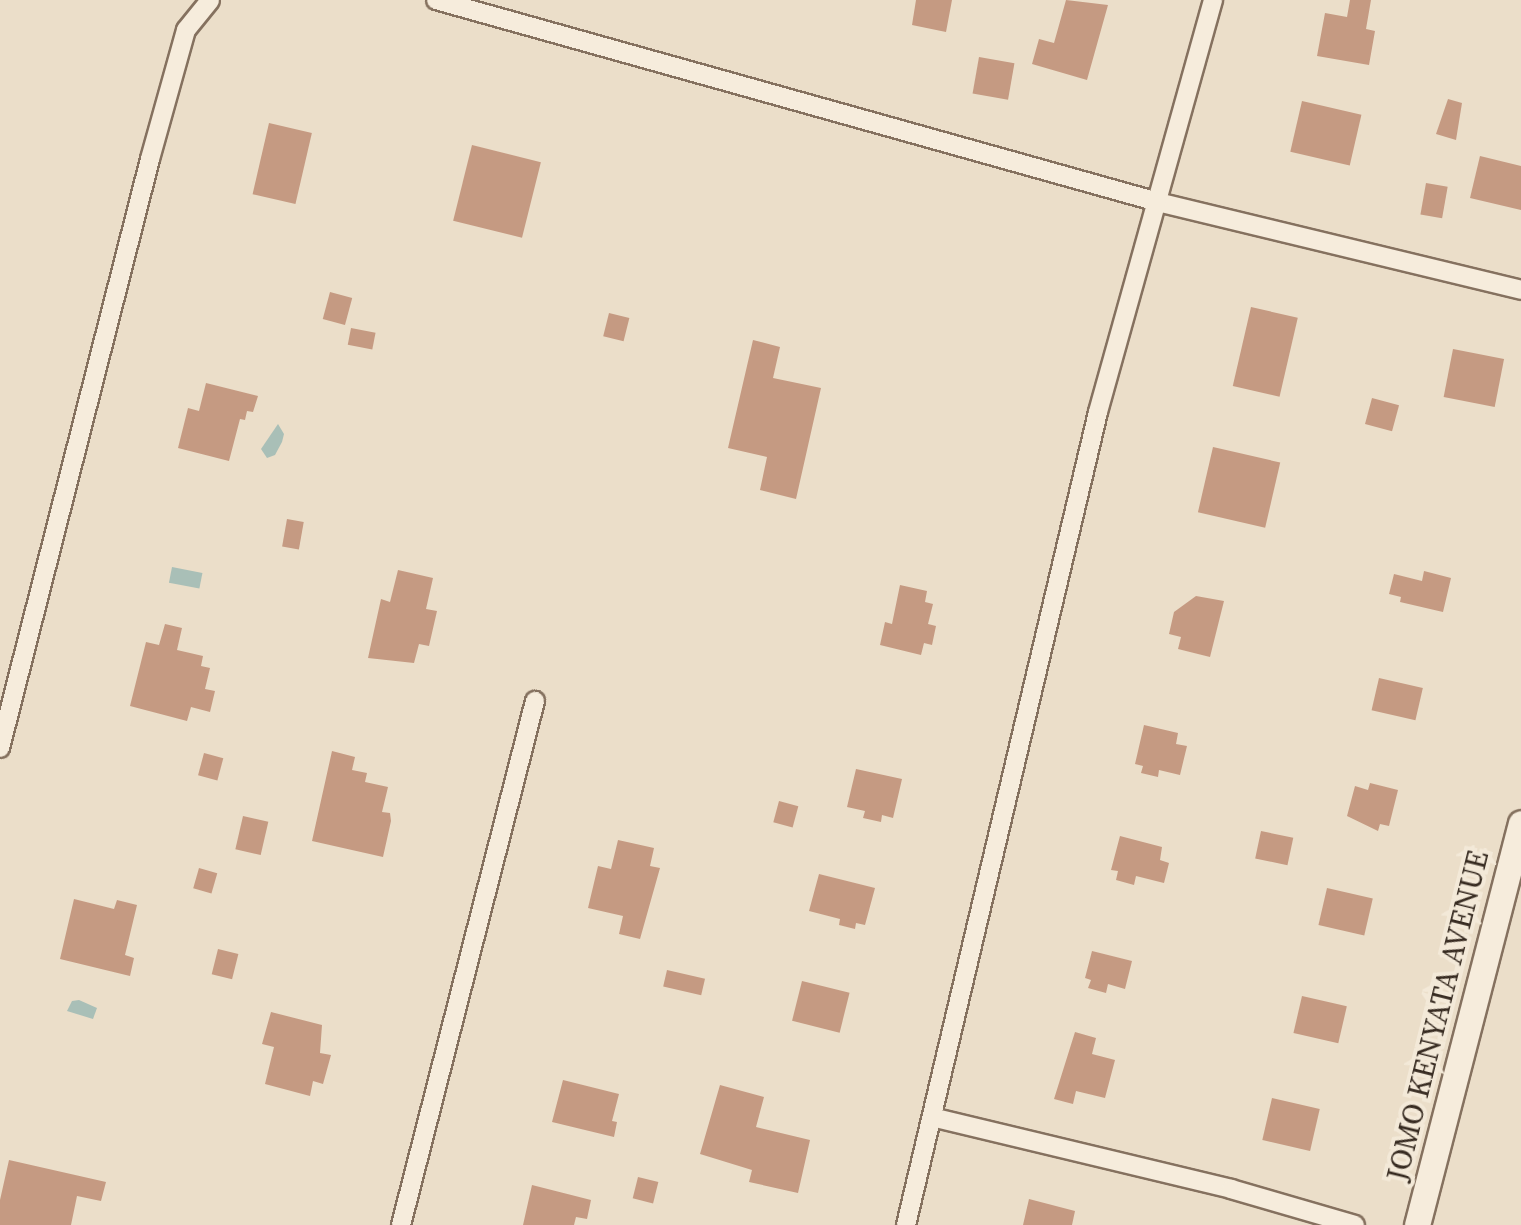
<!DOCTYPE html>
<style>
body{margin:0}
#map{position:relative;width:1521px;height:1225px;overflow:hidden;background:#ebdec9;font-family:"Source Serif 4",serif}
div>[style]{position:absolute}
.water>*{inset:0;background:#a9bfb7;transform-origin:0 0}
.building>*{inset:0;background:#c59a82;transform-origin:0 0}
.roads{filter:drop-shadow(2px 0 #85715f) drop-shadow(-2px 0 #85715f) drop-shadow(0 2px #85715f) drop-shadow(0 -2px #85715f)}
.street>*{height:18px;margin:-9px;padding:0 9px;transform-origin:9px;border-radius:9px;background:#f6ecdc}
.secondary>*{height:25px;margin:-12.5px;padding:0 12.5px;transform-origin:12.5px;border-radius:12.5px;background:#f6ecdc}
span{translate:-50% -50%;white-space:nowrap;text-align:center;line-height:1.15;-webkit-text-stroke:8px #f3e9d8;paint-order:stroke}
.street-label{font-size:30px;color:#372b21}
</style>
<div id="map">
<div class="water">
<div style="clip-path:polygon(278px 424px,284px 434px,282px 442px,275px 455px,267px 458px,261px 449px)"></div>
<div style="left:172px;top:567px;width:31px;height:16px;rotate:11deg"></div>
<div style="clip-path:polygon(79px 1000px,97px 1008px,93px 1019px,67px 1011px,72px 1001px)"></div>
</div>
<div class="building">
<div style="clip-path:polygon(916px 0,952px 0,946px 32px,912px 25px)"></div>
<div style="clip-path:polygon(1066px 0,1108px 5px,1087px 80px,1032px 64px,1039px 39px,1054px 43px)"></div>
<div style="clip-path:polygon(1350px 0,1371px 0,1366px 29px,1375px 31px,1369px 65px,1317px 56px,1325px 13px,1347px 17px)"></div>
<div style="left:979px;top:57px;width:36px;height:37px;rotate:10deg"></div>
<div style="clip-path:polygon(1448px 99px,1462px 103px,1456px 140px,1436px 134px)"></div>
<div style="left:1302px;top:101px;width:61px;height:52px;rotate:13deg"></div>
<div style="left:269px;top:123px;width:44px;height:73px;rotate:13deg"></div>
<div style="left:472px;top:145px;width:71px;height:78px;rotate:14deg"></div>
<div style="clip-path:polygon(1480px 156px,1521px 166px,1521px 210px,1470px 198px)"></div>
<div style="left:1426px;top:183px;width:22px;height:32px;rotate:10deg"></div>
<div style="left:330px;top:292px;width:23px;height:28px;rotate:15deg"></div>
<div style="left:1251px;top:307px;width:48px;height:81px;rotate:13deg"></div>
<div style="left:609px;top:313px;width:21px;height:24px;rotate:14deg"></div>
<div style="left:351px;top:328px;width:25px;height:17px;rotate:11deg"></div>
<div style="clip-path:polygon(753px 340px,780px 347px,773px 378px,821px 388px,796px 499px,760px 490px,767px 457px,728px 448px)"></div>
<div style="left:1453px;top:349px;width:52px;height:49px;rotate:11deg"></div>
<div style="clip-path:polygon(206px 383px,258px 396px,253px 412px,247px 411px,245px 420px,240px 419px,229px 461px,178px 448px,188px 408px,199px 411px)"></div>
<div style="left:1372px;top:398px;width:28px;height:27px;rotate:15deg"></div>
<div style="left:1213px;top:447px;width:69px;height:67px;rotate:13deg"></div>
<div style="left:287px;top:519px;width:17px;height:28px;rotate:10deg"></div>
<div style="clip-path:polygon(398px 570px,433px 578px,426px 609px,437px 611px,429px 646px,419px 644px,414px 663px,368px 658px,381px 599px,390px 602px)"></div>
<div style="clip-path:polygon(1424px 571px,1451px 578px,1443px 612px,1400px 602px,1401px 597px,1389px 594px,1394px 574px,1422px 581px)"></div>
<div style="clip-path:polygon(900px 585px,927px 591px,925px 602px,933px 604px,928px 624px,936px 626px,932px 645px,924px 643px,921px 655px,880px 645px,885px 622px,892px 624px)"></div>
<div style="clip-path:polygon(1196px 596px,1224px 601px,1210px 657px,1178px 649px,1181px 637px,1169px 634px,1174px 612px)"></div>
<div style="clip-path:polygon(165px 624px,182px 628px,177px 650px,203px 656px,201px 666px,210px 668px,205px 689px,215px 691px,210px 712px,191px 707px,187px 721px,130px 706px,146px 642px,159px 645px)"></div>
<div style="left:1379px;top:678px;width:45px;height:33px;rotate:13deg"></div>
<div style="clip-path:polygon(1144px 725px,1178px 733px,1176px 744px,1187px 746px,1180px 775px,1159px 770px,1158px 777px,1141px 773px,1143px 766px,1135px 764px)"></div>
<div style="clip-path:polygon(332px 751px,355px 757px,352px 770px,367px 773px,365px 782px,388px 787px,382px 812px,390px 813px,391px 821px,383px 857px,312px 841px)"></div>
<div style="left:204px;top:753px;width:20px;height:23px;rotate:15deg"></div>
<div style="clip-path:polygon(856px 769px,902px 779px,893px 818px,882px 815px,881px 822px,863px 818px,865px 811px,847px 807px)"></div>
<div style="clip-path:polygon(1370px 783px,1398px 790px,1389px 826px,1380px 824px,1378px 831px,1347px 816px,1355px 786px,1368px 790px)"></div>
<div style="left:779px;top:801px;width:20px;height:22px;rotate:15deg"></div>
<div style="left:243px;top:816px;width:26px;height:34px;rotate:13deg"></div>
<div style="left:1261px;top:831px;width:33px;height:28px;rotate:12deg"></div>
<div style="clip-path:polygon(1120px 836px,1162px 847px,1160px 860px,1169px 863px,1164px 883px,1136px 876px,1134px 885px,1116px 880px,1118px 871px,1111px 870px)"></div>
<div style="clip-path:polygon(618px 840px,654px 848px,650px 866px,660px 868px,640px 939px,619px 934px,623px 916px,588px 908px,598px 866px,611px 869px)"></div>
<div style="left:199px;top:868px;width:19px;height:21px;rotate:16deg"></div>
<div style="clip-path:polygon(819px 874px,875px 888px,865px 925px,856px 923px,855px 929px,839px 925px,840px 919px,809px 911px)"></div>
<div style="left:1327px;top:888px;width:47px;height:38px;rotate:13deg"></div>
<div style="clip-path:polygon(74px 899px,114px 909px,117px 900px,137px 905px,125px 955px,134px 958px,130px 976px,60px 959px)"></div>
<div style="left:218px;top:949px;width:21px;height:26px;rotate:14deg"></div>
<div style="clip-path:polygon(1092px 951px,1132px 961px,1125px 989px,1108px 984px,1106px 993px,1088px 988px,1091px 980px,1085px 978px)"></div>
<div style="left:667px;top:970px;width:39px;height:17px;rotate:13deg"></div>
<div style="left:802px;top:981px;width:49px;height:41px;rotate:14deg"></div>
<div style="left:1302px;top:996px;width:46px;height:38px;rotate:13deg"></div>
<div style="clip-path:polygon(271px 1012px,322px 1025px,320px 1053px,331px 1055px,323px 1084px,313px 1081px,310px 1096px,265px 1084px,274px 1047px,262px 1044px)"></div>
<div style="clip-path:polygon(1075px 1032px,1096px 1038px,1092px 1054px,1115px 1060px,1105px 1098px,1076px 1091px,1073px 1104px,1054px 1099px)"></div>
<div style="clip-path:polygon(563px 1080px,619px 1094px,612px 1121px,617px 1122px,614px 1137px,552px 1122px)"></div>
<div style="clip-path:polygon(720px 1085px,764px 1097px,756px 1127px,810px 1140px,798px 1193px,749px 1182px,752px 1170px,700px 1154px)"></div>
<div style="left:1272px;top:1098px;width:49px;height:43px;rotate:13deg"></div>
<div style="clip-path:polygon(9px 1160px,106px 1182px,101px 1201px,77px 1196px,71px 1225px,0 1225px,0 1200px)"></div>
<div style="left:638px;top:1177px;width:21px;height:22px;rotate:14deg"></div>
<div style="clip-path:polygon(532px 1185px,591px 1200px,587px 1219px,576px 1217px,574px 1225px,523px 1225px)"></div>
<div style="clip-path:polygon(1029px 1199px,1075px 1211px,1072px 1225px,1023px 1225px)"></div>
</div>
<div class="roads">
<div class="street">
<div style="left:436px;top:0;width:750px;rotate:15.63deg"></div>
<div style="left:1158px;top:202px;width:374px;rotate:13.6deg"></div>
<div style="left:0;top:748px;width:608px;rotate:-75.71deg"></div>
<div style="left:150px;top:159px;width:134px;rotate:-74.4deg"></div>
<div style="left:186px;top:30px;width:38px;rotate:-51deg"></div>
<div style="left:932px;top:1117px;width:308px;rotate:13.5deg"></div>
<div style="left:1231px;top:1189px;width:129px;rotate:16.2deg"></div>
<div style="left:401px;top:1225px;width:541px;rotate:-75.66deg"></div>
<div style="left:906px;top:1225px;width:835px;rotate:-76.71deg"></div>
<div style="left:1098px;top:412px;width:428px;rotate:-74.4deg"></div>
</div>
<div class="secondary">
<div style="left:1417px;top:1225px;width:415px;rotate:-75.5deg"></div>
</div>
</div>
<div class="street-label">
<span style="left:1438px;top:1016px;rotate:-76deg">JOMO KENYATA AVENUE</span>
</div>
</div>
